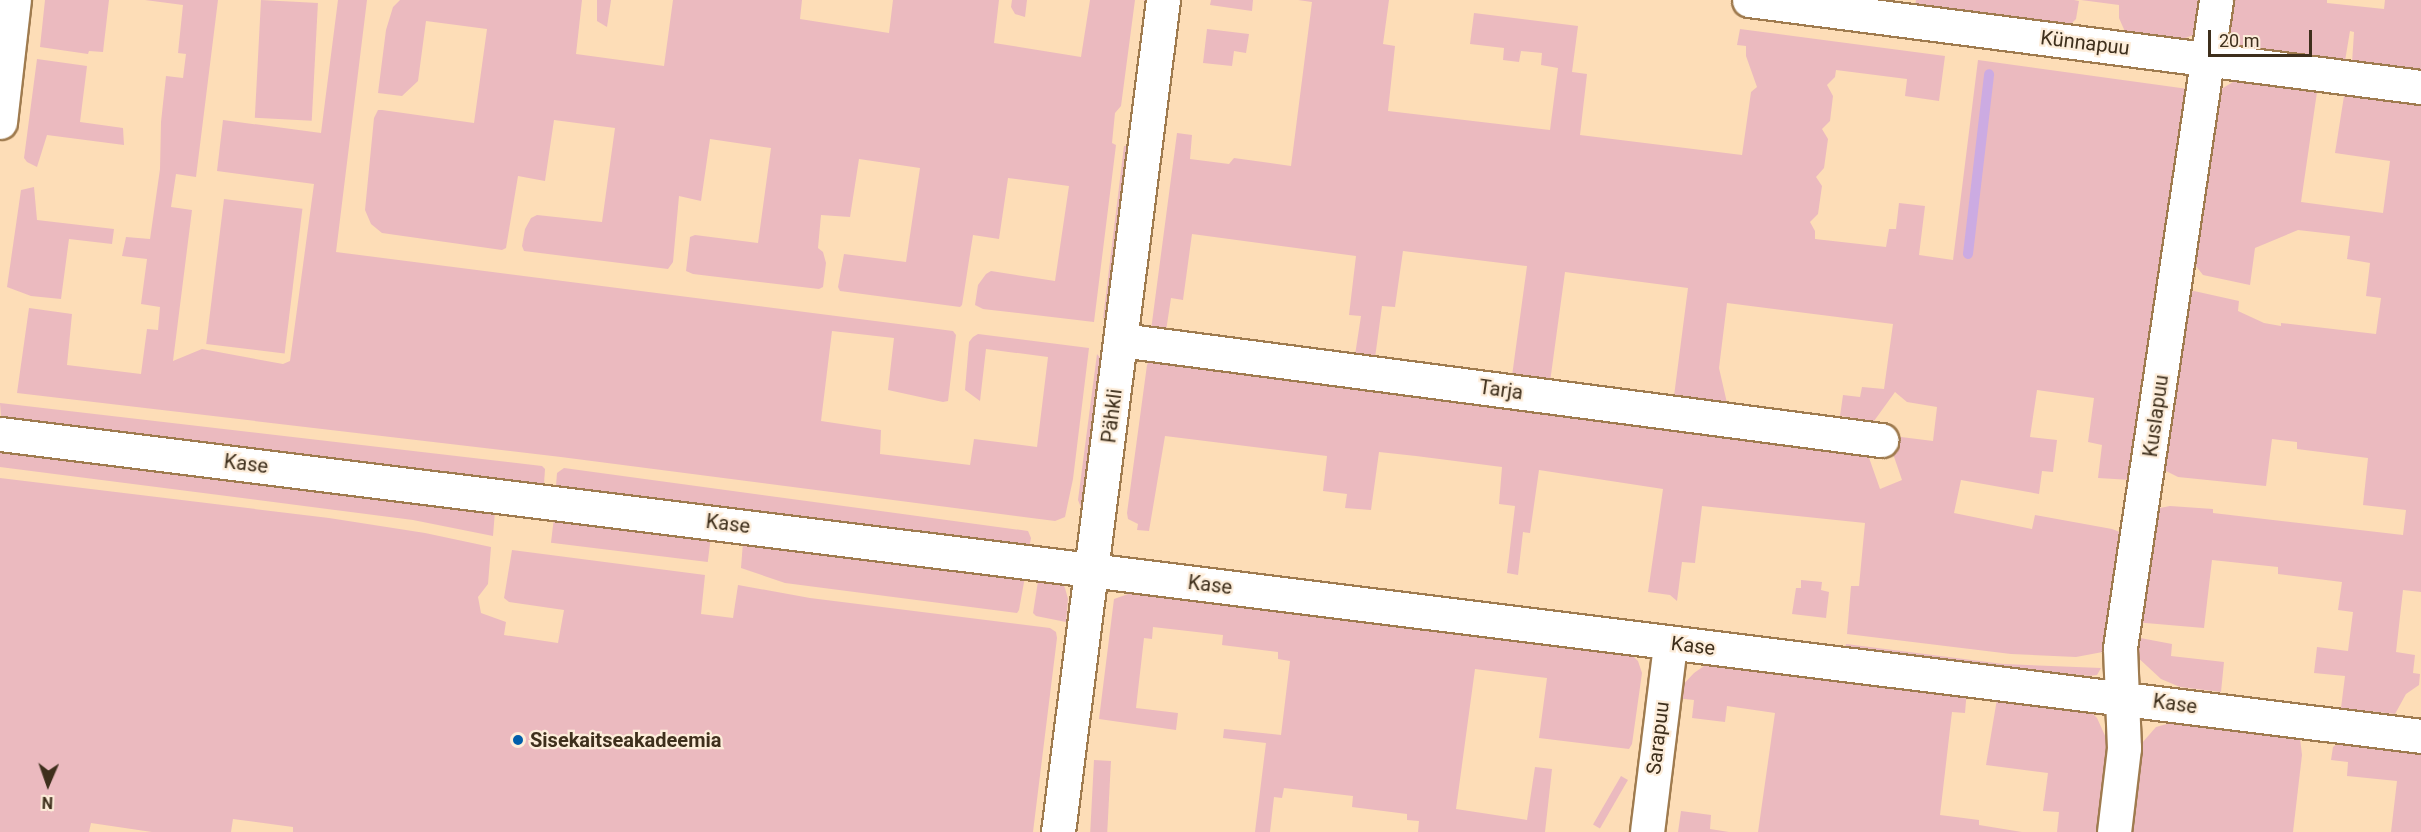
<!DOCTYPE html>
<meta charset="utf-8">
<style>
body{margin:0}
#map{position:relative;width:2421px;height:832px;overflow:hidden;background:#fdddb7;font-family:Roboto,sans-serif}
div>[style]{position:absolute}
.green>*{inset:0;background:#ebbabf;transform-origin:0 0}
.stream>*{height:10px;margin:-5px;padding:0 5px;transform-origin:5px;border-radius:5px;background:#ccabe2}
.roads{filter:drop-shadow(2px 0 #9f7b4f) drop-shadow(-2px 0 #9f7b4f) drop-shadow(0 2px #9f7b4f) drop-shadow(0 -2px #9f7b4f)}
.minor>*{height:33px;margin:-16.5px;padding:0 16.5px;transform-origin:16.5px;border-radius:16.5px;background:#fff}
.dots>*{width:16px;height:16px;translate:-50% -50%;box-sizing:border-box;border:3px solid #fdedda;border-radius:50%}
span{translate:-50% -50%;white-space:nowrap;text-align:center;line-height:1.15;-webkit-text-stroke:4.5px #fdedda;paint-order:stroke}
.street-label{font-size:20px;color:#3e2f1c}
.poi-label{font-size:20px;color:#3e2f1c;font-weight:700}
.left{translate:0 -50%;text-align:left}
.north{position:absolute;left:18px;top:754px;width:60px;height:60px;-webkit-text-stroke:4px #fdedda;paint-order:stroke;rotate:182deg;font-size:16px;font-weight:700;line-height:24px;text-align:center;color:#3e2f1c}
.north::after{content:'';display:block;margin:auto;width:21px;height:27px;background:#3e2f1c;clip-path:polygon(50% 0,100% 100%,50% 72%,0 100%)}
.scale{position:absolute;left:2208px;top:30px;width:104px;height:27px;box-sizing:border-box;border:3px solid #3e2f1c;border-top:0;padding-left:8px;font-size:18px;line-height:21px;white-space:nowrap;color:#3e2f1c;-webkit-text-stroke:4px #fdedda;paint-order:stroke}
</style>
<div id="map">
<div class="green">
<div style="clip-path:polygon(45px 0,109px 0,103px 52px,89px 51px,88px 54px,40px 47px)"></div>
<div style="clip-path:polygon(145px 0,218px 0,196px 177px,176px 174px,171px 207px,192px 210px,173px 361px,202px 349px,283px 364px,290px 361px,314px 184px,217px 171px,223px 120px,321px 133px,338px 0,367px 0,336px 252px,953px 331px,956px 335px,948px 401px,943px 402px,888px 390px,894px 338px,832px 331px,821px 421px,881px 430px,880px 454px,970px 465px,974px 439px,1037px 447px,1048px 357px,986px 349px,980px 401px,965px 390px,969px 342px,973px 337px,978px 334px,1089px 348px,1073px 479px,1065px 517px,1055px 521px,561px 457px,17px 393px,29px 308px,72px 314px,67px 365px,141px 374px,147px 329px,158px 330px,160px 307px,141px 304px,147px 259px,122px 256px,126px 237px,150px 239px,160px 169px,161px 122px,166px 76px,183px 78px,186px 54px,178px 53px,183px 5px)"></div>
<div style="left:261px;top:0;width:57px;height:118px;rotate:3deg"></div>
<div style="clip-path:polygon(400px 0,582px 0,576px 54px,664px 66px,673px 0,802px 0,800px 19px,889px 33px,893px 0,999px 0,994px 43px,1081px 57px,1090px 0,1135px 0,1121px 106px,1115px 113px,1112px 143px,1116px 145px,1094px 322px,983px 309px,975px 305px,978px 285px,986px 274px,991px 271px,1055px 281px,1069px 186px,1008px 178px,999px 239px,973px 235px,962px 305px,960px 307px,840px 291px,838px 287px,844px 254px,906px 262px,920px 168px,859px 159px,850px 217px,821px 215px,818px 248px,823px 252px,826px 263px,823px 287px,819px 289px,693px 274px,686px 271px,690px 237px,695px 235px,758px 243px,771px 148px,710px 139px,701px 201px,679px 196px,673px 262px,668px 269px,524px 251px,522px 246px,525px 229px,531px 218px,537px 215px,602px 222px,615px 128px,554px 120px,545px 181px,518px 176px,506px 248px,502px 250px,382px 233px,371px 224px,365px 210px,374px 118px,378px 110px,382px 110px,474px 123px,487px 29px,426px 21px,418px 81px,402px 96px,378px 93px,386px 30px,393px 7px)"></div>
<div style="clip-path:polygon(597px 0,611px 0,607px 27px,597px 21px)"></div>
<div style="clip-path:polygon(1012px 0,1027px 0,1025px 17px,1015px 14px,1011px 7px)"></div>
<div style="left:1144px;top:0;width:5px;height:113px"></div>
<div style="clip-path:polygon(1211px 0,1253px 0,1252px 11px,1210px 5px)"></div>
<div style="clip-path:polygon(1298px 0,1389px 0,1383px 44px,1395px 46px,1388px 111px,1550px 130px,1558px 68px,1541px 65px,1542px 53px,1521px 51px,1519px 62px,1503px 60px,1504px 48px,1470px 44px,1474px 13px,1578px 26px,1572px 72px,1587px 74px,1580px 135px,1742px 155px,1751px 92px,1757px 87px,1746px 56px,1746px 46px,1737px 45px,1740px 29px,1945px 56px,1939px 101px,1905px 96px,1907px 79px,1836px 70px,1835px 77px,1827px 85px,1833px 96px,1830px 121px,1822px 129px,1828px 139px,1824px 168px,1816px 177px,1822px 186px,1818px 214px,1810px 222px,1815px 231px,1815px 239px,1886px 247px,1889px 229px,1896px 229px,1899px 203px,1925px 206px,1919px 255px,1953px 260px,1978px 60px,2188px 89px,2131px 480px,2098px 478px,2102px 445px,2088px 442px,2094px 398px,2037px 390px,2030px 437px,2057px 440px,2053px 472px,2042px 471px,2039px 494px,1961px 480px,1954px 513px,2032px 529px,2035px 515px,2112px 529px,2125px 534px,2108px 651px,2076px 657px,2011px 654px,1847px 634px,1851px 586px,1859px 586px,1865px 523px,1702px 506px,1695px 563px,1682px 562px,1677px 601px,1670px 595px,1648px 592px,1663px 489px,1539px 470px,1530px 533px,1523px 532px,1518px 575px,1507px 573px,1515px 506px,1499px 504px,1502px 467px,1416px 456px,1379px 452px,1371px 510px,1345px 508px,1347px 494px,1323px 491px,1327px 456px,1165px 436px,1149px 531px,1137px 530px,1138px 524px,1128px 519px,1127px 513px,1147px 365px,1149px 361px,1157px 360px,1867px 452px,1880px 489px,1902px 480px,1891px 448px,1893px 436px,1933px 441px,1937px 407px,1907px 402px,1895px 392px,1874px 421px,1840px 416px,1843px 395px,1860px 397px,1862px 387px,1884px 389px,1893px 324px,1727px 303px,1719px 368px,1727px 403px,1674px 396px,1688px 288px,1565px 272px,1550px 382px,1512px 376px,1527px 266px,1403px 251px,1395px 307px,1382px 306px,1375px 358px,1355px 355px,1361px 316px,1349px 315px,1356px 256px,1192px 234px,1183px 300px,1171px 298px,1166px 331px,1151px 330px,1177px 133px,1192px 135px,1190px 159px,1229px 164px,1234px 158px,1291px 166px,1312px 2px)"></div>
<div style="clip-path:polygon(1916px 0,2074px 0,2079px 1px,2076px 19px,2069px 26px,1915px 6px)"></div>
<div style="clip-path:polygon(2081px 0,2203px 0,2194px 35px,2176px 41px,2126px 34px,2119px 18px,2119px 5px)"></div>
<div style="clip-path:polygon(2224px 0,2327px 0,2327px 3px,2384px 9px,2385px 0,2421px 0,2421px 72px,2352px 63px,2354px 32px,2350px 31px,2345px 61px,2242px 48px,2227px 35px)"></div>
<div style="clip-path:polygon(1207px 29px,1249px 34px,1246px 53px,1234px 51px,1232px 66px,1203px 63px)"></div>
<div style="clip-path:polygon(37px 59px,87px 66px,80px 122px,123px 128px,124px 145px,47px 135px,37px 167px,27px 162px,24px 158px)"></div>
<div style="clip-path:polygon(2238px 79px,2315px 89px,2317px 92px,2301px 202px,2383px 213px,2390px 161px,2335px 153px,2344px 96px,2347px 93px,2421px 103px,2421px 592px,2403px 590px,2396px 652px,2415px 655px,2413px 673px,2420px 674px,2419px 685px,2406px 694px,2395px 714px,2341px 708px,2345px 676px,2314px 673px,2317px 647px,2348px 651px,2353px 612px,2338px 610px,2342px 582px,2278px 574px,2278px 567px,2212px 560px,2204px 628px,2134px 622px,2155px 509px,2170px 506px,2213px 509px,2213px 513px,2403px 535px,2406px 510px,2363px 505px,2368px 458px,2297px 449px,2297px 442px,2272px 439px,2266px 486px,2178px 477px,2162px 469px,2187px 293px,2194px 291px,2239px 301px,2238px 311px,2264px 323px,2281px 326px,2281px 323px,2376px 334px,2381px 298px,2366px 296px,2370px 263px,2347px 259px,2350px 236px,2298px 230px,2255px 248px,2250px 285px,2203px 275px,2192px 261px,2216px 98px,2223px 88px)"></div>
<div style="clip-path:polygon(1124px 146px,1129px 146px,1107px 315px,1103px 319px)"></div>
<div style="clip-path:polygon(34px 187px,37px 220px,114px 229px,112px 244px,69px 239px,61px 299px,31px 296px,7px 287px,21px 190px)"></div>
<div style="left:224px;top:199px;width:79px;height:146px;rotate:7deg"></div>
<div style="clip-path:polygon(1097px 354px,1101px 359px,1101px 370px,1082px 510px,1078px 500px)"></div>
<div style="clip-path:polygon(0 403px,542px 466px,545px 469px,544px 484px,1px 417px)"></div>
<div style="clip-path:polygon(0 449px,495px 511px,493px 536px,413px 520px,0 467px)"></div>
<div style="clip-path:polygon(564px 468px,1028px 531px,1031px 538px,1029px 549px,556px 486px,557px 473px)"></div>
<div style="clip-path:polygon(0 478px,329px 518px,425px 533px,491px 547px,488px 584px,478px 597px,481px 613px,506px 622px,504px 635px,558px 643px,564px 610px,509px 602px,504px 598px,512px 550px,705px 575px,701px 614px,733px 618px,738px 585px,810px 598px,1050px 628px,1056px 632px,1057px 638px,1033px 832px,293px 832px,293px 827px,233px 819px,231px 832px,152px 832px,91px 823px,89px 832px,0 832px)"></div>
<div style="left:554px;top:518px;width:158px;height:25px;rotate:7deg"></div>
<div style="clip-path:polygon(743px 542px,1026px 571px,1019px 610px,1017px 613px,785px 583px,741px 568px)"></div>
<div style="clip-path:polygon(1039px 575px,1061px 581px,1065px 588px,1068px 599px,1066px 622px,1036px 616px,1033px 613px)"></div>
<div style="clip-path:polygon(1801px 580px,1822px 582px,1821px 590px,1829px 592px,1826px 618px,1792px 614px,1796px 588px,1801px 588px)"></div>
<div style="clip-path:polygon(1131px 593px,1632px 655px,1638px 661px,1642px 673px,1632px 744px,1629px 749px,1539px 738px,1547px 678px,1475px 669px,1456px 809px,1527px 820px,1535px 767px,1552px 769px,1545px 832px,1418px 832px,1419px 821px,1407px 820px,1407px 814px,1352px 807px,1353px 796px,1284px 788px,1282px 798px,1274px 797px,1270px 832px,1255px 832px,1266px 743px,1223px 738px,1224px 729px,1281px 735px,1290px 661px,1278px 659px,1278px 652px,1222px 645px,1223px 635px,1153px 627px,1152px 639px,1144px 638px,1136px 708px,1178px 713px,1176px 730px,1099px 719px,1114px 599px)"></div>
<div style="clip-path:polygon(2135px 637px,2172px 644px,2171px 656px,2224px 662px,2221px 692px,2180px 687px,2161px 679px,2134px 654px)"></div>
<div style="clip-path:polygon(1846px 644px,2003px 664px,2101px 668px,2097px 675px,2089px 676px,1845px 649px)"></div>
<div style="clip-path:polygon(1715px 664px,1967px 689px,1965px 713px,1952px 712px,1940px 815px,1979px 820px,1979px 825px,2022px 832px,1758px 832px,1775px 713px,1727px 706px,1725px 722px,1692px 718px,1694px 700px,1675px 698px,1677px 691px,1694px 673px,1704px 666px)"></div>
<div style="clip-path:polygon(1998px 693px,2089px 710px,2097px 718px,2107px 740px,2108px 749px,2097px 832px,2057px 832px,2059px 812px,2043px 811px,2048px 773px,1986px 765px)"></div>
<div style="clip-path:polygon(2174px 722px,2300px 738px,2302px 755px,2293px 832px,2128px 832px,2138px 753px,2142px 743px,2156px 727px)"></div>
<div style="clip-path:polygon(2339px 743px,2421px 753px,2421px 832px,2391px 832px,2397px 781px,2347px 776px,2348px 762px,2331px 760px,2333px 747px)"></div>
<div style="left:1094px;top:760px;width:17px;height:73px;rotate:3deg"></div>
<div style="left:1621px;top:776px;width:8px;height:56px;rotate:30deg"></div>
<div style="clip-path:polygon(1681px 811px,1711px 815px,1710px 829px,1729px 832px,1678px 832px)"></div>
</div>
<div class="stream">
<div style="left:1968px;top:254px;width:181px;rotate:-83.3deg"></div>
</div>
<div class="roads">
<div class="minor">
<div style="left:1749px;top:0;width:678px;rotate:7.38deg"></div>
<div style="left:0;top:122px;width:123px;rotate:-83.5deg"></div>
<div style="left:1121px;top:340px;width:767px;rotate:7.5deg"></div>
<div style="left:0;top:434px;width:2440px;rotate:7.11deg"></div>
<div style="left:1058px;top:832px;width:839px;rotate:-82.81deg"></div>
<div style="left:1647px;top:832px;width:189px;rotate:-83deg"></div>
<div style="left:2114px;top:832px;width:85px;rotate:-83.2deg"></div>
<div style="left:2124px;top:748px;width:100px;rotate:-92.3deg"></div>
<div style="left:2120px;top:648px;width:655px;rotate:-81.57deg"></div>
</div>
</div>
<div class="dots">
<div style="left:518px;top:740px;background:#005eab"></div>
</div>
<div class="street-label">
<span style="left:2085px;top:43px;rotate:7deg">Künnapuu</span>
<span style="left:1501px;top:390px;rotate:8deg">Tarja</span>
<span style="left:1112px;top:416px;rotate:-83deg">Pähkli</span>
<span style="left:2156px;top:416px;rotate:-82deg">Kuslapuu</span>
<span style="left:246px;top:464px;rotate:7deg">Kase</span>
<span style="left:728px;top:524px;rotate:7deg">Kase</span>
<span style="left:1210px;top:585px;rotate:7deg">Kase</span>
<span style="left:1693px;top:646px;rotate:7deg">Kase</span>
<span style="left:2175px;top:704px;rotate:8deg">Kase</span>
<span style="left:1658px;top:738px;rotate:-83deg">Sarapuu</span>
</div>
<div class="poi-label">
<span class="left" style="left:530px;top:740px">Sisekaitseakadeemia</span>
</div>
<div class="north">N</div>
<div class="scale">20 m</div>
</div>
